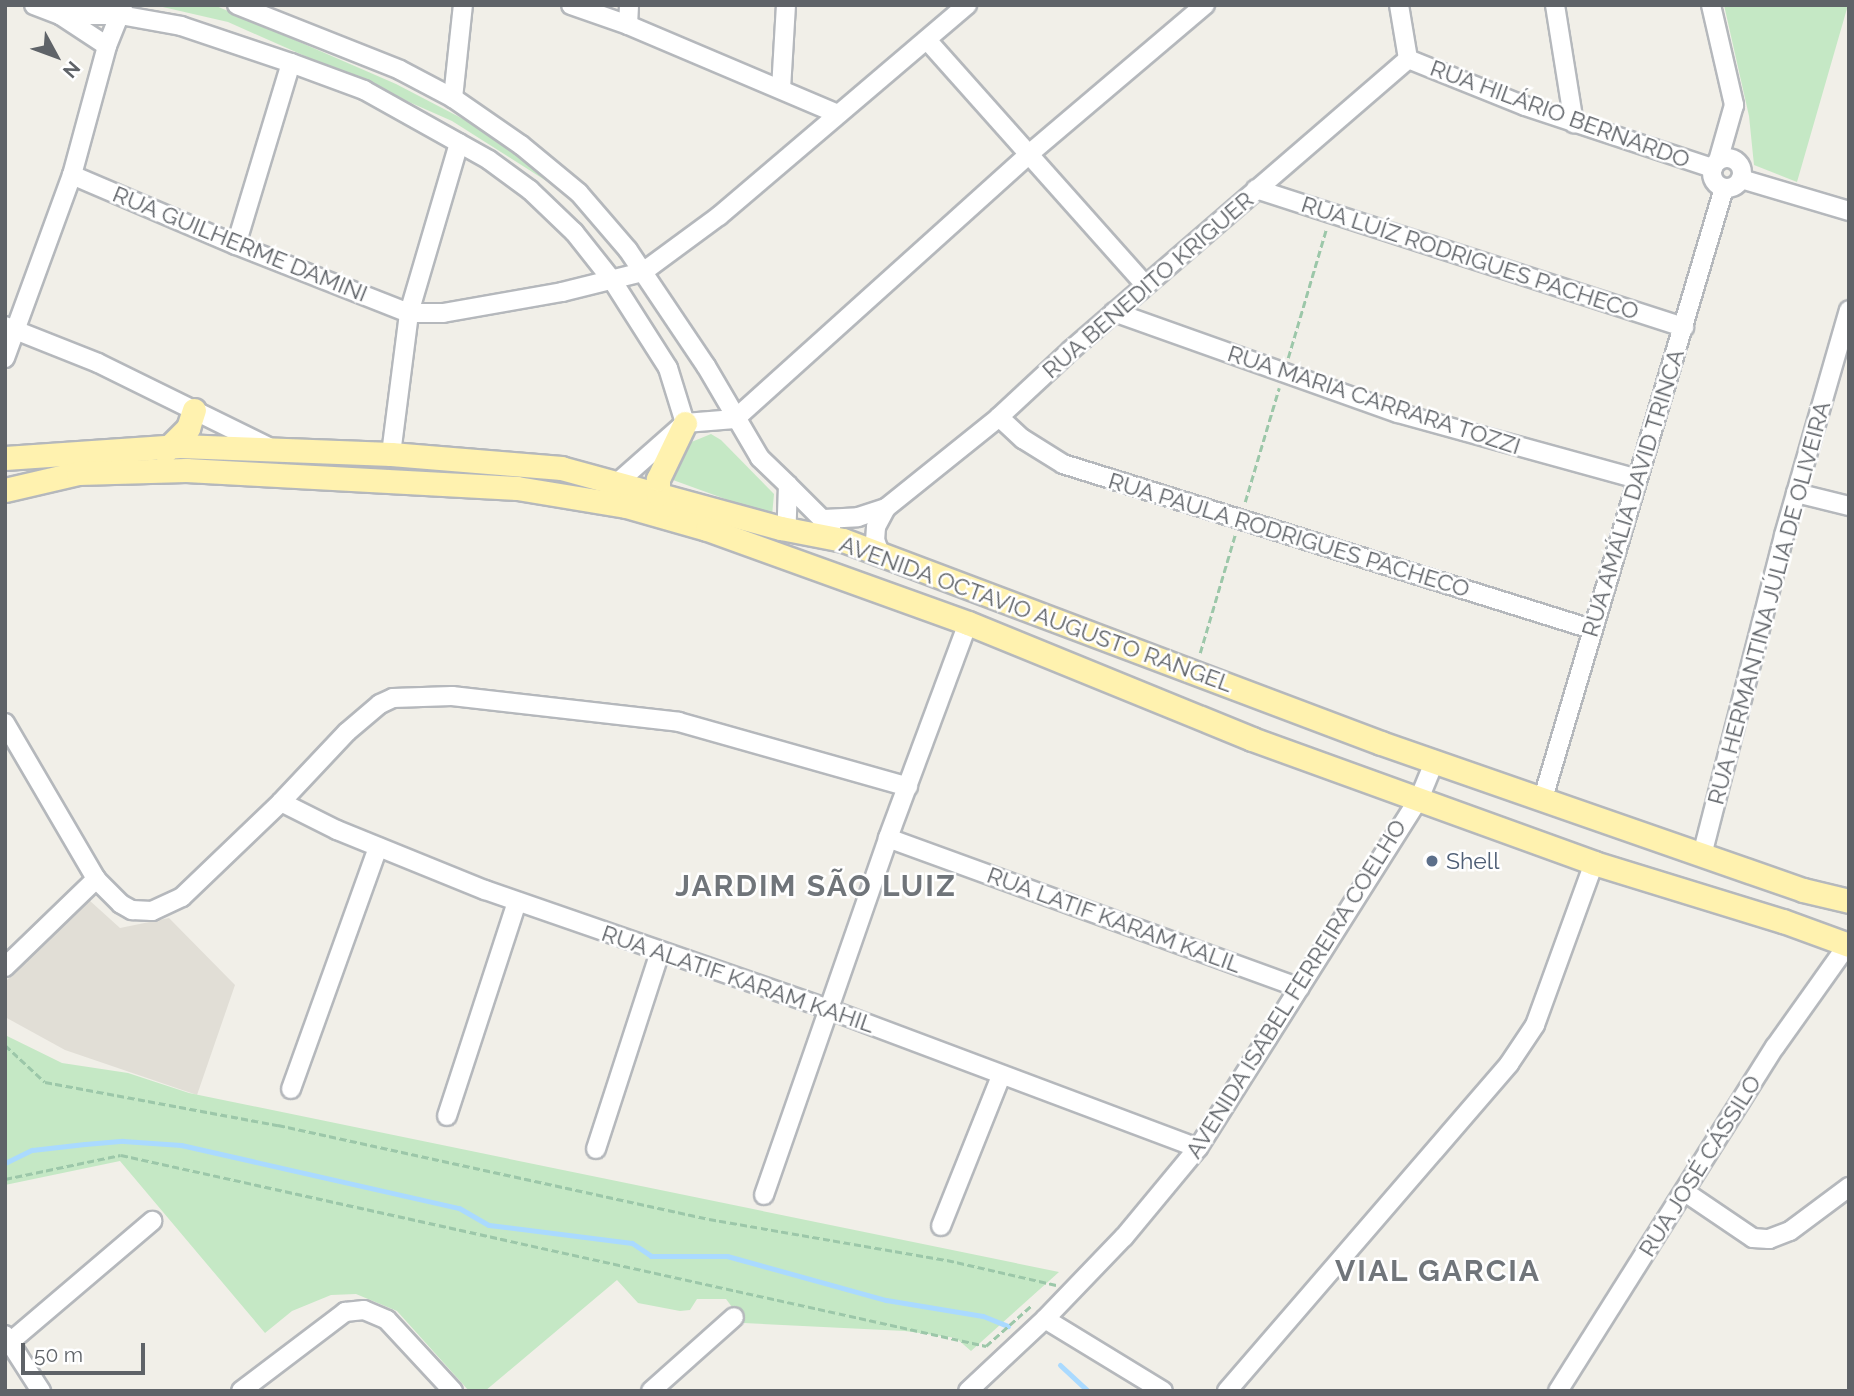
<!DOCTYPE html>
<meta charset="utf-8">
<style>
body{margin:0}
#map{position:relative;width:1854px;height:1396px;overflow:hidden;background:#f1efe8;font-family:Raleway,sans-serif}
div>[style]{position:absolute}
.education>*{inset:0;background:#e1ded6}
.green>*{inset:0;background:#c5e8c5}
.stream>*{height:5px;margin:-2.5px;padding:0 2.5px;transform-origin:2.5px;border-radius:2.5px;background:#aadaff}
.path>*{height:2.5px;margin-top:-1.25px;transform-origin:0;background:repeating-linear-gradient(90deg,#9cc7a9 0 7px,transparent 0 10.5px)}
.roads{filter:drop-shadow(2px 0 #b5b8bc) drop-shadow(-2px 0 #b5b8bc) drop-shadow(0 2px #b5b8bc) drop-shadow(0 -2px #b5b8bc)}
.minor>*{height:18px;margin:-9px;padding:0 9px;transform-origin:9px;border-radius:9px;background:#fff}
.minor>.ring{margin:-9px;padding:0;box-sizing:content-box;background:none;border:18px solid #fff;border-radius:50%}
.major>*{height:23px;margin:-11.5px;padding:0 11.5px;transform-origin:11.5px;border-radius:11.5px;background:#fff2af}
.dots>*{width:19px;height:19px;translate:-50% -50%;box-sizing:border-box;border:4px solid #fff;border-radius:50%}
span{translate:-50% -50%;white-space:nowrap;text-align:center;line-height:1.15;-webkit-text-stroke:5px #fff;paint-order:stroke}
.street-label{font-size:23px;color:#5f6368}
.service-label{font-size:23px;color:#4e5e75}
.left{translate:0 -50%;text-align:left}
.district-label{font-size:30px;color:#70757a;font-weight:700;letter-spacing:2px}
.frame{position:absolute;inset:0;border:7px solid #5f6368;pointer-events:none}
.north{position:absolute;left:21px;top:21px;width:70px;height:70px;-webkit-text-stroke:5px #fff;paint-order:stroke;rotate:131deg;font-size:19px;font-weight:700;line-height:28px;text-align:center;color:#5f6368}
.north::after{content:'';display:block;margin:auto;width:24px;height:32px;background:#5f6368;clip-path:polygon(50% 0,100% 100%,50% 72%,0 100%)}
.scale{position:absolute;left:21px;top:1343px;width:124px;height:32px;box-sizing:border-box;border:4px solid #5f6368;border-top:0;padding-left:9px;font-size:21px;line-height:24px;white-space:nowrap;color:#5f6368;-webkit-text-stroke:5px #fff;paint-order:stroke}
</style>
<div id="map">
<div class="education">
<div style="clip-path:polygon(89px 900px,120px 928px,169px 918px,235px 985px,197px 1095px,65px 1050px,5px 1017px,5px 982px)"></div>
</div>
<div class="green">
<div style="clip-path:polygon(154px 5px,214px 5px,396px 84px,490px 133px,570px 196px,452px 121px,228px 22px)"></div>
<div style="clip-path:polygon(1724px 5px,1848px 5px,1797px 182px,1754px 165px,1749px 116px)"></div>
<div style="clip-path:polygon(711px 434px,721px 440px,774px 494px,772px 516px,673px 480px,689px 443px)"></div>
<div style="clip-path:polygon(5px 1035px,62px 1063px,128px 1073px,189px 1093px,1059px 1272px,971px 1351px,956px 1338px,905px 1331px,744px 1323px,726px 1299px,697px 1299px,690px 1310px,680px 1311px,638px 1303px,617px 1280px,485px 1391px,469px 1391px,397px 1311px,356px 1294px,331px 1295px,292px 1311px,265px 1333px,120px 1161px,5px 1185px)"></div>
</div>
<div class="stream">
<div style="left:5px;top:1163px;width:30px;rotate:-26deg"></div>
<div style="left:32px;top:1150px;width:53px;rotate:-6.5deg"></div>
<div style="left:85px;top:1144px;width:38px;rotate:-5deg"></div>
<div style="left:123px;top:1141px;width:58px;rotate:3.9deg"></div>
<div style="left:181px;top:1145px;width:285px;rotate:12.8deg"></div>
<div style="left:459px;top:1208px;width:34px;rotate:30deg"></div>
<div style="left:489px;top:1225px;width:144px;rotate:7.2deg"></div>
<div style="left:632px;top:1243px;width:23px;rotate:34deg"></div>
<div style="left:651px;top:1256px;width:76px"></div>
<div style="left:727px;top:1256px;width:165px;rotate:15.5deg"></div>
<div style="left:886px;top:1300px;width:98px;rotate:9.4deg"></div>
<div style="left:983px;top:1316px;width:27px;rotate:22deg"></div>
<div style="left:1060px;top:1365px;width:38px;rotate:43deg"></div>
</div>
<div class="path">
<div style="left:1288px;top:358px;width:134px;rotate:-73.5deg"></div>
<div style="left:1245px;top:502px;width:119px;rotate:-73.4deg"></div>
<div style="left:1200px;top:653px;width:123px;rotate:-73.5deg"></div>
<div style="left:5px;top:1045px;width:54px;rotate:42.8deg"></div>
<div style="left:45px;top:1082px;width:237px;rotate:10.5deg"></div>
<div style="left:278px;top:1125px;width:441px;rotate:12.3deg"></div>
<div style="left:709px;top:1219px;width:242px;rotate:9.8deg"></div>
<div style="left:947px;top:1260px;width:112px;rotate:12.9deg"></div>
<div style="left:5px;top:1179px;width:118px;rotate:-11.7deg"></div>
<div style="left:121px;top:1155px;width:886px;rotate:12.45deg"></div>
<div style="left:986px;top:1346px;width:62px;rotate:-41.7deg"></div>
</div>
<div class="roads">
<div class="minor">
<div style="left:34px;top:5px;width:28px;rotate:21deg"></div>
<div style="left:60px;top:15px;width:60px"></div>
<div style="left:120px;top:15px;width:62px;rotate:10.2deg"></div>
<div style="left:181px;top:26px;width:116px;rotate:18.6deg"></div>
<div style="left:291px;top:63px;width:78px;rotate:20.3deg"></div>
<div style="left:364px;top:90px;width:143px;rotate:29.2deg"></div>
<div style="left:489px;top:160px;width:51px;rotate:36.2deg"></div>
<div style="left:530px;top:190px;width:61px;rotate:43.7deg"></div>
<div style="left:574px;top:232px;width:61px;rotate:51.6deg"></div>
<div style="left:612px;top:280px;width:104px;rotate:57.5deg"></div>
<div style="left:668px;top:368px;width:58px;rotate:72.8deg"></div>
<div style="left:685px;top:423px;width:91px;rotate:138.6deg"></div>
<div style="left:237px;top:5px;width:175px;rotate:21.7deg"></div>
<div style="left:400px;top:70px;width:60px;rotate:27.8deg"></div>
<div style="left:453px;top:98px;width:83px;rotate:34.7deg"></div>
<div style="left:521px;top:145px;width:75px;rotate:39.6deg"></div>
<div style="left:579px;top:193px;width:75px;rotate:49.3deg"></div>
<div style="left:628px;top:250px;width:140px;rotate:56.1deg"></div>
<div style="left:706px;top:366px;width:107px;rotate:59.6deg"></div>
<div style="left:760px;top:458px;width:39px;rotate:44deg"></div>
<div style="left:788px;top:485px;width:38px;rotate:92deg"></div>
<div style="left:787px;top:523px;width:8px;rotate:140deg"></div>
<div style="left:571px;top:5px;width:60px;rotate:19.3deg"></div>
<div style="left:628px;top:25px;width:228px;rotate:23deg"></div>
<div style="left:1399px;top:5px;width:55px;rotate:80.5deg"></div>
<div style="left:1555px;top:5px;width:120px;rotate:80.9deg"></div>
<div style="left:1711px;top:5px;width:103px;rotate:77deg"></div>
<div style="left:1734px;top:105px;width:58px;rotate:105.9deg"></div>
<div style="left:60px;top:15px;width:56px;rotate:33.4deg"></div>
<div style="left:628px;top:25px;width:20px;rotate:-87deg"></div>
<div style="left:927px;top:40px;width:328px;rotate:48.3deg"></div>
<div style="left:1408px;top:59px;width:126px;rotate:21.9deg"></div>
<div style="left:1525px;top:106px;width:198px;rotate:18.3deg"></div>
<div style="left:781px;top:89px;width:84px;rotate:-86.6deg"></div>
<div style="left:453px;top:98px;width:94px;rotate:-83.9deg"></div>
<div class="ring" style="left:1712px;top:158px;width:12px;height:12px"></div>
<div style="left:72px;top:175px;width:178px;rotate:23.1deg"></div>
<div style="left:236px;top:245px;width:186px;rotate:21.5deg"></div>
<div style="left:409px;top:313px;width:34px"></div>
<div style="left:443px;top:313px;width:121px;rotate:-10deg"></div>
<div style="left:562px;top:292px;width:83px;rotate:-13.9deg"></div>
<div style="left:643px;top:272px;width:94px;rotate:-36.4deg"></div>
<div style="left:719px;top:216px;width:326px;rotate:-40.4deg"></div>
<div style="left:1741px;top:179px;width:113px;rotate:16.5deg"></div>
<div style="left:1256px;top:189px;width:450px;rotate:17.9deg"></div>
<div style="left:236px;top:245px;width:190px;rotate:-73.2deg"></div>
<div style="left:1114px;top:312px;width:301px;rotate:19.6deg"></div>
<div style="left:1398px;top:413px;width:248px;rotate:15.4deg"></div>
<div style="left:5px;top:326px;width:100px;rotate:21.7deg"></div>
<div style="left:98px;top:363px;width:191px;rotate:26.2deg"></div>
<div style="left:5px;top:358px;width:195px;rotate:-69.9deg"></div>
<div style="left:72px;top:175px;width:134px;rotate:-74.8deg"></div>
<div style="left:107px;top:46px;width:43px;rotate:-68.2deg"></div>
<div style="left:999px;top:417px;width:33px;rotate:43deg"></div>
<div style="left:1023px;top:439px;width:47px;rotate:32deg"></div>
<div style="left:1063px;top:464px;width:553px;rotate:17.35deg"></div>
<div style="left:685px;top:423px;width:50px;rotate:-4.6deg"></div>
<div style="left:735px;top:419px;width:396px;rotate:-42deg"></div>
<div style="left:1029px;top:154px;width:231px;rotate:-40.3deg"></div>
<div style="left:391px;top:454px;width:142px;rotate:-82.7deg"></div>
<div style="left:409px;top:313px;width:177px;rotate:-73.6deg"></div>
<div style="left:788px;top:485px;width:61px;rotate:45deg"></div>
<div style="left:1796px;top:493px;width:55px;rotate:13.8deg"></div>
<div style="left:886px;top:508px;width:145px;rotate:-38.8deg"></div>
<div style="left:999px;top:417px;width:98px;rotate:-42.9deg"></div>
<div style="left:1071px;top:350px;width:445px;rotate:-40.8deg"></div>
<div style="left:824px;top:519px;width:34px;rotate:-3deg"></div>
<div style="left:858px;top:517px;width:29px;rotate:-18deg"></div>
<div style="left:886px;top:508px;width:21px;rotate:118deg"></div>
<div style="left:876px;top:527px;width:13px;rotate:94deg"></div>
<div style="left:875px;top:540px;width:17px;rotate:69deg"></div>
<div style="left:5px;top:723px;width:181px;rotate:59.7deg"></div>
<div style="left:96px;top:879px;width:35px;rotate:45deg"></div>
<div style="left:121px;top:904px;width:13px;rotate:29deg"></div>
<div style="left:132px;top:910px;width:20px;rotate:3deg"></div>
<div style="left:152px;top:911px;width:33px;rotate:-25deg"></div>
<div style="left:182px;top:897px;width:137px;rotate:-43.8deg"></div>
<div style="left:281px;top:802px;width:96px;rotate:-46.7deg"></div>
<div style="left:347px;top:732px;width:43px;rotate:-40.3deg"></div>
<div style="left:380px;top:704px;width:14px;rotate:-25deg"></div>
<div style="left:393px;top:698px;width:59px;rotate:-1.9deg"></div>
<div style="left:452px;top:696px;width:228px;rotate:6.5deg"></div>
<div style="left:679px;top:722px;width:238px;rotate:15.8deg"></div>
<div style="left:1543px;top:798px;width:636px;rotate:-73.47deg"></div>
<div style="left:281px;top:802px;width:63px;rotate:26.6deg"></div>
<div style="left:337px;top:830px;width:160px;rotate:22.1deg"></div>
<div style="left:485px;top:890px;width:363px;rotate:19.1deg"></div>
<div style="left:828px;top:1009px;width:395px;rotate:20.6deg"></div>
<div style="left:888px;top:838px;width:438px;rotate:20deg"></div>
<div style="left:1702px;top:855px;width:330px;rotate:-75.6deg"></div>
<div style="left:1784px;top:535px;width:234px;rotate:-73.9deg"></div>
<div style="left:5px;top:967px;width:127px;rotate:-44deg"></div>
<div style="left:291px;top:1089px;width:257px;rotate:-70.2deg"></div>
<div style="left:447px;top:1116px;width:225px;rotate:-71.9deg"></div>
<div style="left:596px;top:1149px;width:207px;rotate:-72deg"></div>
<div style="left:1685px;top:1192px;width:82px;rotate:34.1deg"></div>
<div style="left:1753px;top:1238px;width:16px;rotate:4deg"></div>
<div style="left:1769px;top:1239px;width:22px;rotate:-21deg"></div>
<div style="left:1790px;top:1231px;width:74px;rotate:-36.7deg"></div>
<div style="left:764px;top:1195px;width:378px;rotate:-70.8deg"></div>
<div style="left:888px;top:838px;width:229px;rotate:-69.6deg"></div>
<div style="left:941px;top:1226px;width:162px;rotate:-68.2deg"></div>
<div style="left:1045px;top:1319px;width:138px;rotate:31.4deg"></div>
<div style="left:5px;top:1335px;width:67px;rotate:57.3deg"></div>
<div style="left:10px;top:1342px;width:187px;rotate:-40.4deg"></div>
<div style="left:241px;top:1391px;width:131px;rotate:-37.2deg"></div>
<div style="left:345px;top:1312px;width:19px;rotate:-6deg"></div>
<div style="left:364px;top:1310px;width:25px;rotate:23deg"></div>
<div style="left:387px;top:1320px;width:97px;rotate:47.1deg"></div>
<div style="left:651px;top:1391px;width:111px;rotate:-41.7deg"></div>
<div style="left:968px;top:1391px;width:105px;rotate:-43.1deg"></div>
<div style="left:1045px;top:1319px;width:114px;rotate:-46.1deg"></div>
<div style="left:1124px;top:1237px;width:116px;rotate:-50.3deg"></div>
<div style="left:1198px;top:1148px;width:413px;rotate:-57.7deg"></div>
<div style="left:1419px;top:799px;width:42px;rotate:-67.7deg"></div>
<div style="left:1227px;top:1391px;width:432px;rotate:-49.2deg"></div>
<div style="left:1509px;top:1064px;width:47px;rotate:-56.3deg"></div>
<div style="left:1535px;top:1025px;width:172px;rotate:-70deg"></div>
<div style="left:1558px;top:1391px;width:407px;rotate:-57.8deg"></div>
<div style="left:1775px;top:1047px;width:128px;rotate:-54.6deg"></div>
</div>
<div class="major">
<div style="left:165px;top:451px;width:33px;rotate:-45deg"></div>
<div style="left:188px;top:428px;width:19px;rotate:-72deg"></div>
<div style="left:5px;top:458px;width:175px;rotate:-3.9deg"></div>
<div style="left:180px;top:446px;width:211px;rotate:2.2deg"></div>
<div style="left:391px;top:454px;width:171px;rotate:4.7deg"></div>
<div style="left:561px;top:468px;width:228px;rotate:15.3deg"></div>
<div style="left:781px;top:528px;width:63px;rotate:11deg"></div>
<div style="left:843px;top:540px;width:575px;rotate:20.67deg"></div>
<div style="left:1381px;top:743px;width:447px;rotate:19.2deg"></div>
<div style="left:1803px;top:890px;width:47px;rotate:13.4deg"></div>
<div style="left:5px;top:490px;width:75px;rotate:-13.1deg"></div>
<div style="left:78px;top:473px;width:108px;rotate:-1.6deg"></div>
<div style="left:186px;top:470px;width:331px;rotate:3.1deg"></div>
<div style="left:517px;top:488px;width:110px;rotate:9.4deg"></div>
<div style="left:626px;top:506px;width:84px;rotate:15.9deg"></div>
<div style="left:707px;top:529px;width:277px;rotate:19.8deg"></div>
<div style="left:968px;top:623px;width:307px;rotate:22.2deg"></div>
<div style="left:1252px;top:739px;width:364px;rotate:19.9deg"></div>
<div style="left:1594px;top:863px;width:198px;rotate:17.1deg"></div>
<div style="left:1783px;top:921px;width:70px;rotate:20deg"></div>
<div style="left:664px;top:505px;width:13px;rotate:-119deg"></div>
<div style="left:658px;top:494px;width:15px;rotate:-90deg"></div>
<div style="left:658px;top:479px;width:62px;rotate:-64.3deg"></div>
</div>
</div>
<div class="dots">
<div style="left:1432px;top:861px;background:#5c6f8a"></div>
</div>
<div class="street-label">
<span style="left:1560px;top:114px;rotate:20deg">RUA HILÁRIO BERNARDO</span>
<span style="left:240px;top:244px;rotate:22deg">RUA GUILHERME DAMINI</span>
<span style="left:1470px;top:258px;rotate:18deg">RUA LUÍZ RODRIGUES PACHECO</span>
<span style="left:1148px;top:285px;rotate:-41deg">RUA BENEDITO KRIGUER</span>
<span style="left:1374px;top:400px;rotate:18deg">RUA MARIA CARRARA TOZZI</span>
<span style="left:1633px;top:493px;rotate:-73deg">RUA AMÁLIA DAVID TRINCA</span>
<span style="left:1289px;top:535px;rotate:17deg">RUA PAULA RODRIGUES PACHECO</span>
<span style="left:1769px;top:603px;rotate:-75deg">RUA HERMANTINA JÚLIA DE OLIVEIRA</span>
<span style="left:1036px;top:614px;rotate:20deg">AVENIDA OCTAVIO AUGUSTO RANGEL</span>
<span style="left:1114px;top:920px;rotate:20deg">RUA LATIF KARAM KALIL</span>
<span style="left:738px;top:979px;rotate:19deg">RUA ALATIF KARAM KAHIL</span>
<span style="left:1296px;top:989px;rotate:-58deg">AVENIDA ISABEL FERREIRA COELHO</span>
<span style="left:1700px;top:1166px;rotate:-58deg">RUA JOSÉ CÁSSILO</span>
</div>
<div class="service-label">
<span class="left" style="left:1446px;top:861px">Shell</span>
</div>
<div class="district-label">
<span style="left:816px;top:886px">JARDIM SÃO LUIZ</span>
<span style="left:1438px;top:1271px">VIAL GARCIA</span>
</div>
<div class="frame"></div>
<div class="north">N</div>
<div class="scale">50 m</div>
</div>
